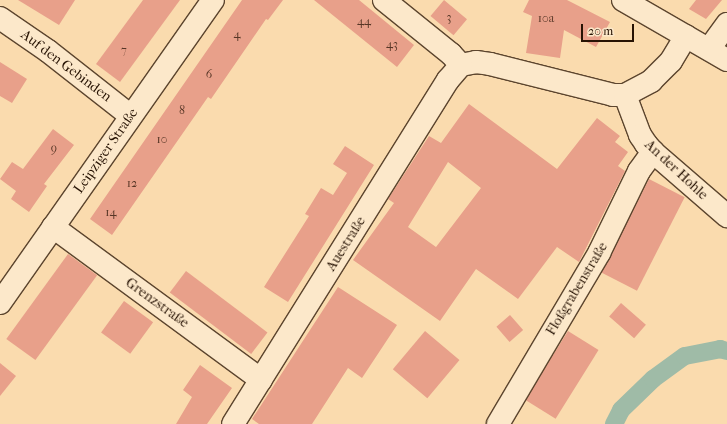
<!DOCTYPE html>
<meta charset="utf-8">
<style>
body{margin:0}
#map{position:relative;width:727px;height:424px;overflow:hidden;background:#fadbae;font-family:"IM FELL French Canon",serif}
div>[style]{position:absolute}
.canal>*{height:18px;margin:-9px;padding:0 9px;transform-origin:9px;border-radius:9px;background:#9fbba7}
.building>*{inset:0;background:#e8a08a;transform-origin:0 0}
.roads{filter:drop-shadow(1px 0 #5c452e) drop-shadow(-1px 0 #5c452e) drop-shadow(0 1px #5c452e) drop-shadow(0 -1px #5c452e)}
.minor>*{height:22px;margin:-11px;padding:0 11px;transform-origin:11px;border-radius:11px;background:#fce8ca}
span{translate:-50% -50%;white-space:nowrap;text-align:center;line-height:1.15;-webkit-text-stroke:3px #fce8ca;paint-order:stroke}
.number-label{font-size:12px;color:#573626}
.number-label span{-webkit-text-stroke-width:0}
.street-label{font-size:14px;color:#271304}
.scale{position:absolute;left:581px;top:24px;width:53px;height:18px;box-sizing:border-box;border:2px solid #271304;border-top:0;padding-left:5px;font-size:12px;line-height:14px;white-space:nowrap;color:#271304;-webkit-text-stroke:3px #fce8ca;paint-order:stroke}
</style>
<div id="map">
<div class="canal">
<div style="left:614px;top:424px;width:16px;rotate:-63deg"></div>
<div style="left:621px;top:410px;width:45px;rotate:-44.1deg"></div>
<div style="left:653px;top:379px;width:39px;rotate:-36deg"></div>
<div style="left:685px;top:356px;width:36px;rotate:-11deg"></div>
<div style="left:720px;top:349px;width:7px;rotate:16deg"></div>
</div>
<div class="building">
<div style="clip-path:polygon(18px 0,75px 0,59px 25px)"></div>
<div style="clip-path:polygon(143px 0,180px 0,120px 82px,96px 64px)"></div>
<div style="clip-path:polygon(242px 0,283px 0,268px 20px,266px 19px,211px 99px,208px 97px,112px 235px,90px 219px)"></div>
<div style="clip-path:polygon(314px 0,359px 0,414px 45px,397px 67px)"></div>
<div style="left:444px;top:0;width:30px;height:21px;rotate:40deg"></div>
<div style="clip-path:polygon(529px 0,567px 0,610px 22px,596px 47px,564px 30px,560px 58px,526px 53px,532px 16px,523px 12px)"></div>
<div style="clip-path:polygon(696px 0,722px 0,706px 19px,689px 9px)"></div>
<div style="clip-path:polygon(0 62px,27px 79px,12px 103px,0 96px)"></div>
<div style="clip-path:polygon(evenodd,469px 104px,557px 169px,597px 118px,620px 136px,615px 142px,628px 152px,618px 166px,625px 171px,579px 262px,557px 247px,518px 299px,476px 269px,440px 321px,353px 260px,394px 203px,388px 199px,429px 136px,441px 143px,469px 104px,448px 162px,481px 188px,436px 247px,408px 227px,448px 162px)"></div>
<div style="clip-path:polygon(53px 129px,74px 145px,44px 184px,47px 186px,29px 212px,11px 199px,16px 191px,0 179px,12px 162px,23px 169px)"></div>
<div style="clip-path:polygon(345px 146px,374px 165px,288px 302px,264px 287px,309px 216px,305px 214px,321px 188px,333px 195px,347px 173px,333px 164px)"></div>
<div style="left:649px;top:179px;width:40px;height:105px;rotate:27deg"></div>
<div style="left:68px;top:254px;width:36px;height:105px;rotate:36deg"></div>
<div style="left:186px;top:271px;width:102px;height:27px;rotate:37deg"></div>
<div style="clip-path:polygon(338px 287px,397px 325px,362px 378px,348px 368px,312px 424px,259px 424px,252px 419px)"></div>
<div style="left:124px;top:301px;width:36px;height:39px;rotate:36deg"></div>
<div style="left:621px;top:303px;width:33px;height:18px;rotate:41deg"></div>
<div style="left:510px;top:315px;width:20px;height:18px;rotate:49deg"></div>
<div style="left:425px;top:331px;width:45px;height:50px;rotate:40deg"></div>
<div style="left:568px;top:331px;width:36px;height:81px;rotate:32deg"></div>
<div style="clip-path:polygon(0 363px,16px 376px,0 396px)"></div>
<div style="clip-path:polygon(200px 365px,232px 388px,207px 424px,176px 424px,192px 397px,183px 390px)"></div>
</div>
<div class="roads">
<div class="minor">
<div style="left:384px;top:0;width:86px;rotate:38.9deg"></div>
<div style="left:451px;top:54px;width:15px;rotate:48deg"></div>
<div style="left:461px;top:65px;width:15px;rotate:-11deg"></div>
<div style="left:476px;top:62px;width:14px;rotate:8deg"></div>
<div style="left:490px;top:64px;width:127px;rotate:14.1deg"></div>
<div style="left:613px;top:95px;width:12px"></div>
<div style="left:625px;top:95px;width:30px;rotate:-28deg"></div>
<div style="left:651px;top:81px;width:28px;rotate:-45deg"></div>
<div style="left:671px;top:61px;width:29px;rotate:-59deg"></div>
<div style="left:623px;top:0;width:120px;rotate:30deg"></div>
<div style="left:0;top:18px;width:58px;rotate:34.5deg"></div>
<div style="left:48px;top:51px;width:105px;rotate:38.1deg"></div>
<div style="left:709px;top:49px;width:31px;rotate:-54deg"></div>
<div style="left:625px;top:95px;width:43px;rotate:69.4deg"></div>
<div style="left:640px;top:135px;width:11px;rotate:56deg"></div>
<div style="left:646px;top:144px;width:11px;rotate:49deg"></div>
<div style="left:653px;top:152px;width:98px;rotate:40.9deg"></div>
<div style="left:53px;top:227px;width:258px;rotate:36.3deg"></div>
<div style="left:0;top:303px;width:370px;rotate:-54.9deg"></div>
<div style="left:233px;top:424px;width:406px;rotate:-58deg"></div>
<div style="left:448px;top:80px;width:20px;rotate:-49deg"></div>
<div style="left:498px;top:424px;width:199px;rotate:-59.4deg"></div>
<div style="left:599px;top:253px;width:91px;rotate:-64deg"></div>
<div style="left:639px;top:171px;width:24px;rotate:-54deg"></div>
</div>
</div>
<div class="number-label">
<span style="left:449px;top:18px">3</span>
<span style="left:546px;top:19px">10a</span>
<span style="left:364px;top:22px">44</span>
<span style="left:237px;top:35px">4</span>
<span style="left:392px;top:45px">43</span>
<span style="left:124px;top:51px">7</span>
<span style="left:209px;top:75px">6</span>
<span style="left:182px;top:111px">8</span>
<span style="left:162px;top:140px">10</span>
<span style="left:54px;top:149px">9</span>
<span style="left:132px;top:184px">12</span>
<span style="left:111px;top:213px">14</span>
</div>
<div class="street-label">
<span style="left:66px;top:66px;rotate:37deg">Auf den Gebinden</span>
<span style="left:106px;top:151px;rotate:-55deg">Leipziger Straße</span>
<span style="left:676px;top:170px;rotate:43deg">An der Hohle</span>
<span style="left:346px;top:244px;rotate:-58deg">Auestraße</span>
<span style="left:577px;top:289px;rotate:-59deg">Floßgrabenstraße</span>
<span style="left:157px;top:303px;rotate:36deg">Grenzstraße</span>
</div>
<div class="scale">20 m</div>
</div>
